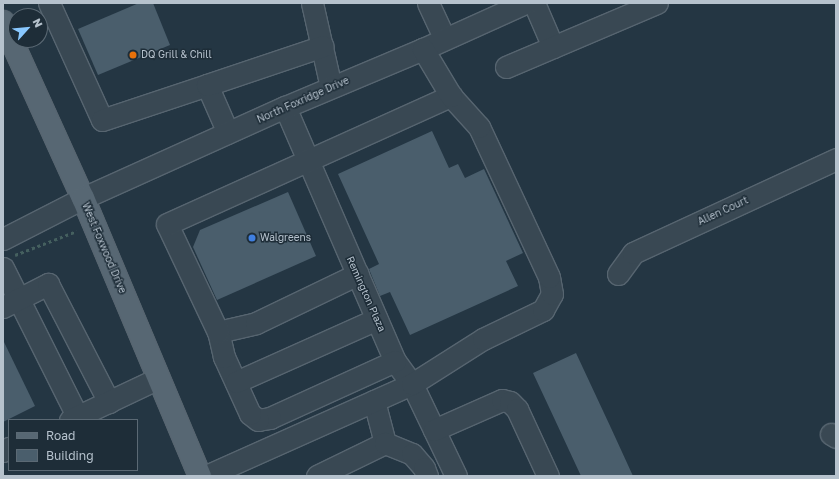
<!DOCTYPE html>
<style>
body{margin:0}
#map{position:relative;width:839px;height:479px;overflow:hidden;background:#243643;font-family:"Golos Text",sans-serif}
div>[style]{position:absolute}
.building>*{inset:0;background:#4a5e6c}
.path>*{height:2.5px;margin-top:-1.25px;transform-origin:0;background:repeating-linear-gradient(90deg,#45605f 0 3px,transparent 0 6px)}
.roads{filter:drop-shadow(1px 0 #576570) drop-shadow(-1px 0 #576570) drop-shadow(0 1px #576570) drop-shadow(0 -1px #576570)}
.minor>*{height:21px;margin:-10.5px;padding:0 10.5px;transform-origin:10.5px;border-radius:10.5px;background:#394853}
.major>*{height:22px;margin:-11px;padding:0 11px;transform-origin:11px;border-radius:11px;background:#576773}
.dots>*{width:11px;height:11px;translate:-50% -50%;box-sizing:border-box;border:2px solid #1e2d38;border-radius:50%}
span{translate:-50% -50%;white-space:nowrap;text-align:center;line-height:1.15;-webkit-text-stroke:3px #1e2d38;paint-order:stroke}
.poi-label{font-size:10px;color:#b6c2cd}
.left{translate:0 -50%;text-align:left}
.street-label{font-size:10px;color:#b6c2cd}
.frame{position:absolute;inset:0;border:4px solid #b6c2cd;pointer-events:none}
.legend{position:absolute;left:8px;top:419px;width:130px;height:52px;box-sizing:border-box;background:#1e2d38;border:1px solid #5b6974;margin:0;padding:5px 7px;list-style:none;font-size:12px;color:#b6c2cd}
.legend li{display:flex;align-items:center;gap:8px;height:20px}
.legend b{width:20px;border:1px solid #5b6974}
.north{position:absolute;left:8px;top:8px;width:40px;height:40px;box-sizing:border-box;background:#1e2d38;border:1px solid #5b6974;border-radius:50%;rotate:63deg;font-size:11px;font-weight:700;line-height:16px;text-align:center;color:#b6c2cd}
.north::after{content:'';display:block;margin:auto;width:14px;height:18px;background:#89c8ff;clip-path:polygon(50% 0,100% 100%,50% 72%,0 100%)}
</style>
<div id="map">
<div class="building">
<div style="clip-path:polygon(139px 3px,153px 3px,170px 45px,98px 75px,78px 29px)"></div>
<div style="clip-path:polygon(432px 131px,449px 168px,458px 164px,465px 178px,484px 169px,523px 253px,506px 261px,518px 286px,410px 335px,390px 292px,380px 296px,369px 269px,379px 264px,338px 174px)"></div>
<div style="clip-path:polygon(288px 192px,316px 256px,217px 300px,193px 247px,200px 230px)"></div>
<div style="clip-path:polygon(3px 340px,35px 406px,3px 422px)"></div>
<div style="clip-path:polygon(576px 353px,611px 428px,633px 476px,581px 476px,555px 420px,533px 373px)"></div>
</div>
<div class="path">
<div style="left:15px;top:255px;width:66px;rotate:-21.2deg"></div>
</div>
<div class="roads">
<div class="minor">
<div style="left:49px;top:3px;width:128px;rotate:65.6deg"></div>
<div style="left:102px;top:120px;width:111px;rotate:-18.4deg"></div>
<div style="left:207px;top:85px;width:52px;rotate:66.4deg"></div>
<div style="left:312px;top:3px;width:86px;rotate:77.3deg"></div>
<div style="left:428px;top:3px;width:38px;rotate:65deg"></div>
<div style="left:534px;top:3px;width:48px;rotate:66.6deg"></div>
<div style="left:506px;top:67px;width:164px;rotate:-23deg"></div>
<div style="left:207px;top:85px;width:122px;rotate:-18.6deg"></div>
<div style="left:285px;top:107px;width:277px;rotate:66.6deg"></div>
<div style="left:395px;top:361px;width:29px;rotate:54deg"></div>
<div style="left:412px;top:384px;width:102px;rotate:64.4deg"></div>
<div style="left:3px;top:239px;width:90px;rotate:-27.1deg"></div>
<div style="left:83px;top:198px;width:222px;rotate:-24.3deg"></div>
<div style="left:285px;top:107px;width:150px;rotate:-22.8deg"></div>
<div style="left:423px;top:49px;width:112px;rotate:-24.3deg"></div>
<div style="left:3px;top:268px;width:165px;rotate:63.4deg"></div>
<div style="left:618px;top:274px;width:26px;rotate:-54deg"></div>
<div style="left:633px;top:253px;width:224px;rotate:-24.8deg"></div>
<div style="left:3px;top:307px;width:51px;rotate:-27.1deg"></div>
<div style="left:48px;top:284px;width:133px;rotate:62.7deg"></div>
<div style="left:218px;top:332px;width:39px;rotate:-13deg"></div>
<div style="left:256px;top:323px;width:113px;rotate:-25.7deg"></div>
<div style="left:395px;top:361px;width:137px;rotate:155.5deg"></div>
<div style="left:270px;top:418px;width:12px;rotate:171deg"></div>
<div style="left:258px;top:420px;width:10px;rotate:-143deg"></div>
<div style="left:250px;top:414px;width:63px;rotate:-114.5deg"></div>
<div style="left:224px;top:357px;width:26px;rotate:-103deg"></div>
<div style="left:218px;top:332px;width:119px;rotate:-115.3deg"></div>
<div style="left:167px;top:224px;width:312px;rotate:-24.3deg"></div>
<div style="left:236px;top:382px;width:154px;rotate:-24.1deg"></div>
<div style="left:374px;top:401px;width:43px;rotate:75.3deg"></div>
<div style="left:70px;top:420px;width:98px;rotate:-25.3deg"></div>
<div style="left:434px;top:430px;width:74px;rotate:-23.8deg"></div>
<div style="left:502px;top:400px;width:8px;rotate:14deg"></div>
<div style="left:510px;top:402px;width:10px;rotate:45deg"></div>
<div style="left:517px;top:409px;width:74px;rotate:65.2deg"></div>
<div style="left:831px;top:434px;width:6px;rotate:31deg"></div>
<div style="left:3px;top:451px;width:7px;rotate:-27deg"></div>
<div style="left:206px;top:476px;width:226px;rotate:-24.1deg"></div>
<div style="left:412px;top:384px;width:84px;rotate:-32.4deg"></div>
<div style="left:483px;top:339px;width:67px;rotate:-25.8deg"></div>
<div style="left:543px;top:310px;width:18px;rotate:-61deg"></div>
<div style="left:552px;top:294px;width:17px;rotate:-100deg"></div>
<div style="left:549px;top:277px;width:166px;rotate:-115deg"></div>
<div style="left:479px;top:127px;width:42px;rotate:-132.1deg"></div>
<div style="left:451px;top:96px;width:55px;rotate:-120.8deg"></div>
<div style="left:317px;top:476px;width:76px;rotate:-25.9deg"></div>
<div style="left:385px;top:443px;width:29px;rotate:22deg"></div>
<div style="left:412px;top:454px;width:18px;rotate:49deg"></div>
<div style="left:424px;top:468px;width:9px;rotate:69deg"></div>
</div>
<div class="major">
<div style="left:3px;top:22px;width:193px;rotate:65.6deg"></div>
<div style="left:83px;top:198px;width:302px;rotate:67.2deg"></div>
</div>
</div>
<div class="dots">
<div style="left:133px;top:55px;background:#e8710a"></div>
<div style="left:252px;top:238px;background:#3f7fe0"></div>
</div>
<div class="poi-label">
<span class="left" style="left:141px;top:55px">DQ Grill &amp; Chill</span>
<span class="left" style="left:260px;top:238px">Walgreens</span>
</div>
<div class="street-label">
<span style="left:303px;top:100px;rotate:-24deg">North Foxridge Drive</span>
<span style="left:723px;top:211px;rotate:-25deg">Allen Court</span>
<span style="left:104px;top:248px;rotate:67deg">West Foxwood Drive</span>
<span style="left:366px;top:294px;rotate:66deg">Remington Plaza</span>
</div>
<div class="frame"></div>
<ul class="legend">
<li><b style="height:5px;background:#576773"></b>Road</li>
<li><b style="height:11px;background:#4a5e6c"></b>Building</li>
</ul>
<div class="north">N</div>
</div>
